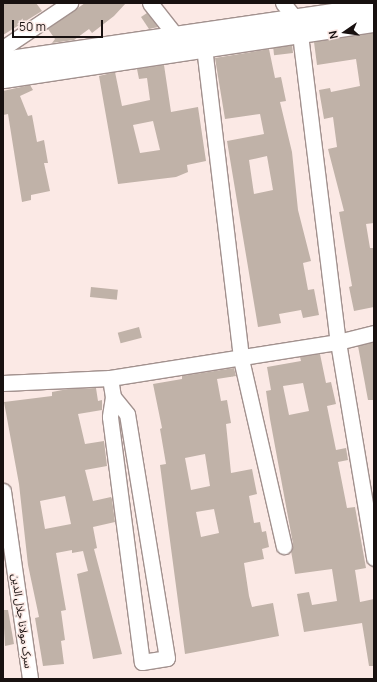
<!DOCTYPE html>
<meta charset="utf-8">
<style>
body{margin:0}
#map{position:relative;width:377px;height:682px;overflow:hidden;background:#fbe9e5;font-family:Manrope,"Noto Sans Arabic",sans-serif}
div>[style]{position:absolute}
.building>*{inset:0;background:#c0b2a8;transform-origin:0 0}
.roads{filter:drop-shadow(1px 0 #a2918e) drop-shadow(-1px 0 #a2918e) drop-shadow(0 1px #a2918e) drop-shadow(0 -1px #a2918e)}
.minor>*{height:15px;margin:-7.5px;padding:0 7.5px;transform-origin:7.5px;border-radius:7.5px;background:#fff}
.major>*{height:19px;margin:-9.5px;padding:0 9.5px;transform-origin:9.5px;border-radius:9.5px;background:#fff}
span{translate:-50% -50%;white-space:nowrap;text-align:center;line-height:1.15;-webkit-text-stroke:3px #fbe9e5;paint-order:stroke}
.street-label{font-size:11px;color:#181110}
.frame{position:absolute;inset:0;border:4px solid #181110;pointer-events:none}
.north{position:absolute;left:325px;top:12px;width:40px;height:40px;-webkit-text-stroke:3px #fbe9e5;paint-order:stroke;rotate:257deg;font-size:11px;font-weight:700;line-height:16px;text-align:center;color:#181110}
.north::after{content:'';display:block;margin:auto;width:14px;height:18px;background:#181110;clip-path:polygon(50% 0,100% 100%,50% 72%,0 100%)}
.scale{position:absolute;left:12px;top:20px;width:91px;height:18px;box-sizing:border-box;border:2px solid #181110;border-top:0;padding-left:5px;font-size:12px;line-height:14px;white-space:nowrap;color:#181110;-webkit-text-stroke:3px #fbe9e5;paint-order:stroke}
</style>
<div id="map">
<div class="building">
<div style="clip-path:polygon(3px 3px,36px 3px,42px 11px,3px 35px)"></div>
<div style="clip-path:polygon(85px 3px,126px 3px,114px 16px,92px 33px,89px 29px,74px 40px,52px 43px,55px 39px,48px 29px)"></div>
<div style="clip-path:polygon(147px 13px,158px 27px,149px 29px,141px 17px)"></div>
<div style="clip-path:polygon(374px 33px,374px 223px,366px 224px,370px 248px,374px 248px,374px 307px,354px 311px,349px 287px,352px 286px,339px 212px,344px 211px,328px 149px,337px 147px,333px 117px,324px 119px,319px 90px,330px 88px,331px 92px,360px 86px,356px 59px,317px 65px,314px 42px)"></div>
<div style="left:292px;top:45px;width:8px;height:19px;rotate:83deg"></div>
<div style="clip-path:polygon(evenodd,269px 49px,275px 78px,281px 77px,286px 101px,280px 102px,292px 152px,298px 210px,311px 261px,303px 263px,308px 290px,314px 289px,319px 315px,303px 318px,301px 310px,279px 314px,281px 323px,258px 327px,227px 141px,264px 134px,260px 114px,225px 119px,215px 58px,269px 49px,267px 156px,273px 190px,254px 194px,249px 160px,267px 156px)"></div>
<div style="clip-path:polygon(evenodd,164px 65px,171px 112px,198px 107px,206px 161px,187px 165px,188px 172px,176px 177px,118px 184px,99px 76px,115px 72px,122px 106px,150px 100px,147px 78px,139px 79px,137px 69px,164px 65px,153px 121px,160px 150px,140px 153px,133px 125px,153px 121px)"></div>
<div style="clip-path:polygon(30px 85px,33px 90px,20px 96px,28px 116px,32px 115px,37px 142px,44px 140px,48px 163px,44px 163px,50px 191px,31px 195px,31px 200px,22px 202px,8px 114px,3px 115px,3px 91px)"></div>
<div style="left:91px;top:287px;width:27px;height:10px;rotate:6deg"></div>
<div style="left:139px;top:327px;width:11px;height:22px;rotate:75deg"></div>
<div style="clip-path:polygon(374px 342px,374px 400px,368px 400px,358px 346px)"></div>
<div style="clip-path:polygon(evenodd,320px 354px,326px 383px,331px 382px,336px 404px,327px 406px,336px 450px,346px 448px,348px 460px,338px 462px,347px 508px,355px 507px,366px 568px,355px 570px,360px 602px,374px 599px,374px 666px,369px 666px,362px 623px,304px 632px,297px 594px,309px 592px,312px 605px,337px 601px,332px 569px,295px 574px,291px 551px,293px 544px,270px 419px,266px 391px,271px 390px,267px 367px,301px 361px,300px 357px,320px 354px,303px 383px,309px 411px,289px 415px,283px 386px,303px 383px)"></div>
<div style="clip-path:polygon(evenodd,234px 368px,236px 376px,217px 379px,221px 401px,227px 400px,231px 423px,226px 424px,231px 473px,252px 469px,257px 494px,249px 496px,254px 523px,260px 522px,262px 532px,266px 531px,269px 547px,262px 549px,264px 559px,244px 563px,249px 596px,252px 607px,273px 603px,279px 636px,185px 654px,160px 465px,166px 464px,160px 429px,162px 428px,153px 384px,182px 379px,182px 376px,234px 368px,205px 454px,210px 486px,191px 490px,185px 458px,205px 454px,234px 368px,214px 509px,219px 533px,201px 537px,196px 512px,214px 509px)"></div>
<div style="clip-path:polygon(evenodd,96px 388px,98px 401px,102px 400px,102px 410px,78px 414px,85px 444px,104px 441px,107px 466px,85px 470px,93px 501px,111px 497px,112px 499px,115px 522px,93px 527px,97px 548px,94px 549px,122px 654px,93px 659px,77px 574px,88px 571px,83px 551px,72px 553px,72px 550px,56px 553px,66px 610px,61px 611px,65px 640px,61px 641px,64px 664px,43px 666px,35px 618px,39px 617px,28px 565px,19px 484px,4px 402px,52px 396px,52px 392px,68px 389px,96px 388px,65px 496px,71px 524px,45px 529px,40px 501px,65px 496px)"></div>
<div style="clip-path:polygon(3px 610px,8px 610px,14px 644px,5px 646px)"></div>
</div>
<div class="roads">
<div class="minor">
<div style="left:150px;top:3px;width:42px;rotate:51.8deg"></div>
<div style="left:283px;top:3px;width:18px;rotate:52deg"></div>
<div style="left:300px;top:34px;width:310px;rotate:83deg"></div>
<div style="left:338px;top:342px;width:219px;rotate:80.5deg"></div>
<div style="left:204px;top:47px;width:314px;rotate:83.2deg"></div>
<div style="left:241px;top:359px;width:192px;rotate:77.1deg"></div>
<div style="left:3px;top:48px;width:81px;rotate:-33.9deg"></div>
<div style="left:110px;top:378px;width:19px;rotate:81deg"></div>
<div style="left:113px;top:397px;width:20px;rotate:99deg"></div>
<div style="left:110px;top:417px;width:247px;rotate:82.6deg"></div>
<div style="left:142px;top:662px;width:25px;rotate:-9deg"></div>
<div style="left:167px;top:658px;width:247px;rotate:-99.3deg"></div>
<div style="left:127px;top:414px;width:22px;rotate:-129deg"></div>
<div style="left:3px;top:383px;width:107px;rotate:-2.7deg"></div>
<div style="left:110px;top:378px;width:231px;rotate:-9deg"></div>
<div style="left:338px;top:342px;width:37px;rotate:-14deg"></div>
<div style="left:3px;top:491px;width:190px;rotate:81.8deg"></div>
</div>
<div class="major">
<div style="left:3px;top:61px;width:375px;rotate:-8.3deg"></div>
<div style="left:3px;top:78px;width:375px;rotate:-8.6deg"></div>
</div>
</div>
<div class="street-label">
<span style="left:22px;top:621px;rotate:82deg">سرک مولانا جلال الدین</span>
</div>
<div class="frame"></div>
<div class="north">N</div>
<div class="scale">50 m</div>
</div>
